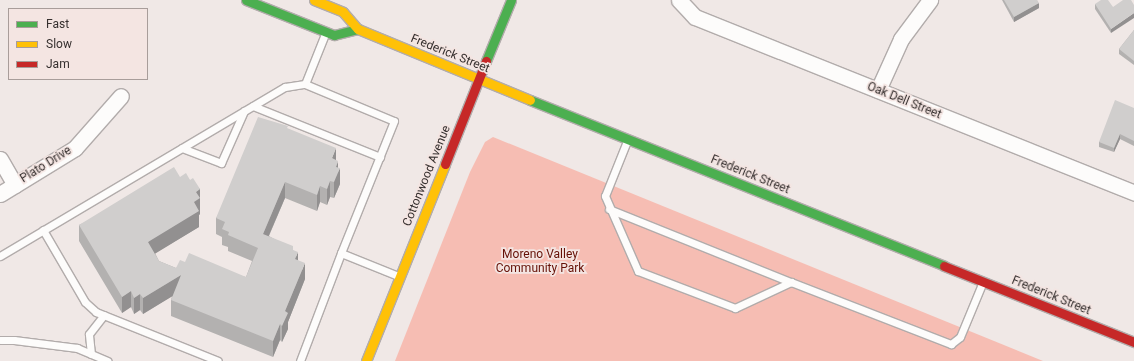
<!DOCTYPE html>
<style>
body{margin:0}
#map{position:relative;width:1134px;height:361px;overflow:hidden;background:#f0e8e6;font-family:Roboto,sans-serif}
div>[style]{position:absolute}
.green>*{inset:0;background:#f6bdb3}
.roads{filter:drop-shadow(1px 0 #b2acab) drop-shadow(-1px 0 #b2acab) drop-shadow(0 1px #b2acab) drop-shadow(0 -1px #b2acab)}
.lane>*{height:7px;margin:-3.5px;padding:0 3.5px;transform-origin:3.5px;border-radius:3.5px;background:#fdfcfb}
.street>*{height:15px;margin:-7.5px;padding:0 7.5px;transform-origin:7.5px;border-radius:7.5px;background:#fdfcfb}
.fast>*{height:9px;margin:-4.5px;padding:0 4.5px;transform-origin:4.5px;border-radius:4.5px;background:#4caf50}
.slow>*{height:9px;margin:-4.5px;padding:0 4.5px;transform-origin:4.5px;border-radius:4.5px;background:#ffc107}
.jam>*{height:9px;margin:-4.5px;padding:0 4.5px;transform-origin:4.5px;border-radius:4.5px;background:#c62828}
.wall>*{inset:0;background:#b3b1b0}
.shaded-wall>*{inset:0;background:#929090}
.building>*{inset:0;background:#d0cecd}
span{translate:-50% -50%;white-space:nowrap;text-align:center;line-height:1.15;-webkit-text-stroke:3.5px #f4e5e2;paint-order:stroke}
.street-label{font-size:12px;color:#36302f}
.park-label{font-size:12px;color:#661107}
.legend{position:absolute;left:8px;top:8px;width:140px;height:72px;box-sizing:border-box;background:#f4e5e2;border:1px solid #a89d9a;margin:0;padding:5px 7px;list-style:none;font-size:12px;color:#36302f}
.legend li{display:flex;align-items:center;gap:8px;height:20px}
.legend b{width:20px;border:1px solid #a89d9a}
</style>
<div id="map">
<div class="green">
<div style="clip-path:polygon(493px 137px,1043px 361px,395px 361px,470px 172px,485px 142px)"></div>
</div>
<div class="roads">
<div class="lane">
<div style="left:305px;top:84px;width:54px;rotate:-68.2deg"></div>
<div style="left:253px;top:106px;width:137px;rotate:21.9deg"></div>
<div style="left:627px;top:141px;width:59px;rotate:111.8deg"></div>
<div style="left:605px;top:196px;width:82px;rotate:66.3deg"></div>
<div style="left:638px;top:271px;width:104px;rotate:20.9deg"></div>
<div style="left:735px;top:308px;width:62px;rotate:-24.9deg"></div>
<div style="left:791px;top:282px;width:172px;rotate:21.2deg"></div>
<div style="left:951px;top:344px;width:11px;rotate:-38deg"></div>
<div style="left:960px;top:337px;width:57px;rotate:-67.5deg"></div>
<div style="left:182px;top:148px;width:42px;rotate:21deg"></div>
<div style="left:221px;top:163px;width:57px;rotate:-66.1deg"></div>
<div style="left:609px;top:209px;width:196px;rotate:21.9deg"></div>
<div style="left:43px;top:230px;width:83px;rotate:59.7deg"></div>
<div style="left:85px;top:302px;width:15px;rotate:42deg"></div>
<div style="left:96px;top:312px;width:131px;rotate:21.9deg"></div>
<div style="left:0;top:256px;width:331px;rotate:-30.7deg"></div>
<div style="left:285px;top:87px;width:20px;rotate:-9deg"></div>
<div style="left:305px;top:84px;width:96px;rotate:22.6deg"></div>
<div style="left:394px;top:121px;width:142px;rotate:111.9deg"></div>
<div style="left:341px;top:253px;width:61px;rotate:22deg"></div>
<div style="left:0;top:340px;width:14px"></div>
<div style="left:14px;top:340px;width:64px;rotate:7.2deg"></div>
<div style="left:77px;top:348px;width:33px;rotate:23deg"></div>
<div style="left:91px;top:354px;width:20px;rotate:-96deg"></div>
<div style="left:89px;top:334px;width:24px;rotate:-52deg"></div>
<div style="left:300px;top:361px;width:116px;rotate:-69.2deg"></div>
</div>
<div class="street">
<div style="left:679px;top:0;width:23px;rotate:47deg"></div>
<div style="left:695px;top:17px;width:473px;rotate:21.8deg"></div>
<div style="left:878px;top:90px;width:56px;rotate:-65.7deg"></div>
<div style="left:901px;top:39px;width:49px;rotate:-53.4deg"></div>
<div style="left:0;top:159px;width:30px;rotate:60deg"></div>
<div style="left:0;top:194px;width:88px;rotate:-31.5deg"></div>
<div style="left:75px;top:148px;width:69px;rotate:-48.5deg"></div>
</div>
<div class="fast">
<div style="left:246px;top:0;width:95px;rotate:21.7deg"></div>
<div style="left:334px;top:35px;width:25px;rotate:-14deg"></div>
<div style="left:486px;top:61px;width:66px;rotate:-67.7deg"></div>
<div style="left:530px;top:100px;width:446px;rotate:21.8deg"></div>
</div>
<div class="slow">
<div style="left:314px;top:0;width:31px;rotate:22deg"></div>
<div style="left:343px;top:12px;width:23px;rotate:49deg"></div>
<div style="left:358px;top:29px;width:186px;rotate:22.4deg"></div>
<div style="left:366px;top:361px;width:212px;rotate:-68.1deg"></div>
</div>
<div class="jam">
<div style="left:445px;top:164px;width:111px;rotate:-68.3deg"></div>
<div style="left:944px;top:266px;width:205px;rotate:21.8deg"></div>
</div>
</div>
<div class="wall">
<div style="clip-path:polygon(1002px 0,1037px 0,1039px 8px,1014px 22px)"></div>
<div style="clip-path:polygon(1095px 4px,1113px 7px,1111px 33px,1095px 9px)"></div>
<div style="clip-path:polygon(1134px 30px,1134px 65px,1119px 54px,1119px 49px)"></div>
<div style="clip-path:polygon(1134px 108px,1134px 146px,1120px 139px,1114px 152px,1099px 147px,1099px 142px)"></div>
<div style="clip-path:polygon(288px 129px,336px 160px,338px 168px,340px 184px,334px 198px,330px 197px,327px 205px,320px 202px,317px 211px,285px 198px,269px 236px,293px 250px,298px 260px,305px 279px,288px 322px,288px 329px,282px 342px,280px 340px,273px 357px,171px 316px,171px 300px,172px 296px,143px 314px,140px 310px,134px 314px,131px 307px,122px 313px,79px 241px,79px 225px,180px 177px,190px 180px,200px 189px,200px 214px,199px 215px,199px 227px,155px 253px,159px 261px,176px 268px,185px 262px,246px 277px,252px 261px,228px 251px,228px 247px,222px 245px,222px 237px,216px 234px,216px 218px)"></div>
</div>
<div class="shaded-wall">
<div style="clip-path:polygon(1039px 3px,1039px 8px,1014px 22px,1014px 17px)"></div>
<div style="clip-path:polygon(1134px 13px,1134px 18px,1111px 33px,1111px 29px)"></div>
<div style="clip-path:polygon(1120px 134px,1120px 139px,1114px 152px,1114px 148px)"></div>
<div style="clip-path:polygon(336px 148px,336px 164px,332px 158px)"></div>
<div style="clip-path:polygon(338px 161px,338px 172px,340px 168px,340px 184px,334px 198px,334px 182px,336px 167px)"></div>
<div style="clip-path:polygon(330px 181px,330px 197px,327px 205px,327px 189px)"></div>
<div style="clip-path:polygon(285px 182px,285px 198px,263px 249px,263px 234px)"></div>
<div style="clip-path:polygon(320px 186px,320px 202px,317px 211px,317px 195px)"></div>
<div style="clip-path:polygon(200px 189px,200px 214px,199px 215px,199px 227px,148px 258px,148px 242px,194px 202px,196px 192px)"></div>
<div style="clip-path:polygon(298px 252px,298px 268px,295px 259px)"></div>
<div style="clip-path:polygon(305px 263px,305px 279px,288px 322px,288px 329px,282px 342px,282px 326px,285px 311px)"></div>
<div style="clip-path:polygon(181px 275px,181px 291px,143px 314px,143px 298px)"></div>
<div style="clip-path:polygon(131px 291px,131px 307px,122px 313px,122px 297px)"></div>
<div style="clip-path:polygon(140px 294px,140px 310px,134px 314px,134px 298px)"></div>
<div style="clip-path:polygon(280px 324px,280px 340px,273px 357px,273px 341px)"></div>
</div>
<div class="building">
<div style="clip-path:polygon(1004px 0,1037px 0,1039px 3px,1014px 17px)"></div>
<div style="clip-path:polygon(1101px 0,1108px 0,1113px 7px,1123px 0,1131px 0,1134px 5px,1134px 13px,1111px 29px,1095px 4px)"></div>
<div style="clip-path:polygon(1134px 30px,1134px 61px,1119px 49px)"></div>
<div style="clip-path:polygon(1115px 100px,1134px 108px,1134px 141px,1120px 134px,1114px 148px,1099px 142px)"></div>
<div style="clip-path:polygon(258px 117px,288px 126px,287px 128px,336px 148px,332px 158px,338px 161px,336px 167px,340px 168px,334px 182px,330px 181px,327px 189px,320px 186px,317px 195px,285px 182px,263px 234px,293px 246px,293px 250px,298px 252px,295px 259px,305px 263px,285px 311px,288px 313px,282px 326px,280px 324px,273px 341px,171px 300px,181px 275px,143px 298px,140px 294px,134px 298px,131px 291px,122px 297px,79px 225px,174px 167px,180px 177px,186px 173px,190px 180px,193px 178px,200px 189px,196px 192px,200px 198px,194px 202px,199px 211px,148px 242px,159px 261px,176px 268px,180px 260px,185px 262px,189px 253px,246px 277px,258px 248px,228px 235px,229px 232px,222px 229px,225px 222px,216px 218px)"></div>
</div>
<div class="street-label">
<span style="left:450px;top:54px;rotate:22deg">Frederick Street</span>
<span style="left:904px;top:101px;rotate:22deg">Oak Dell Street</span>
<span style="left:46px;top:165px;rotate:-32deg">Plato Drive</span>
<span style="left:750px;top:175px;rotate:22deg">Frederick Street</span>
<span style="left:427px;top:176px;rotate:-68deg">Cottonwood Avenue</span>
<span style="left:1051px;top:296px;rotate:22deg">Frederick Street</span>
</div>
<div class="park-label">
<span style="left:540px;top:262px">Moreno Valley<br>Community Park</span>
</div>
<ul class="legend">
<li><b style="height:5px;background:#4caf50"></b>Fast</li>
<li><b style="height:5px;background:#ffc107"></b>Slow</li>
<li><b style="height:5px;background:#c62828"></b>Jam</li>
</ul>
</div>
